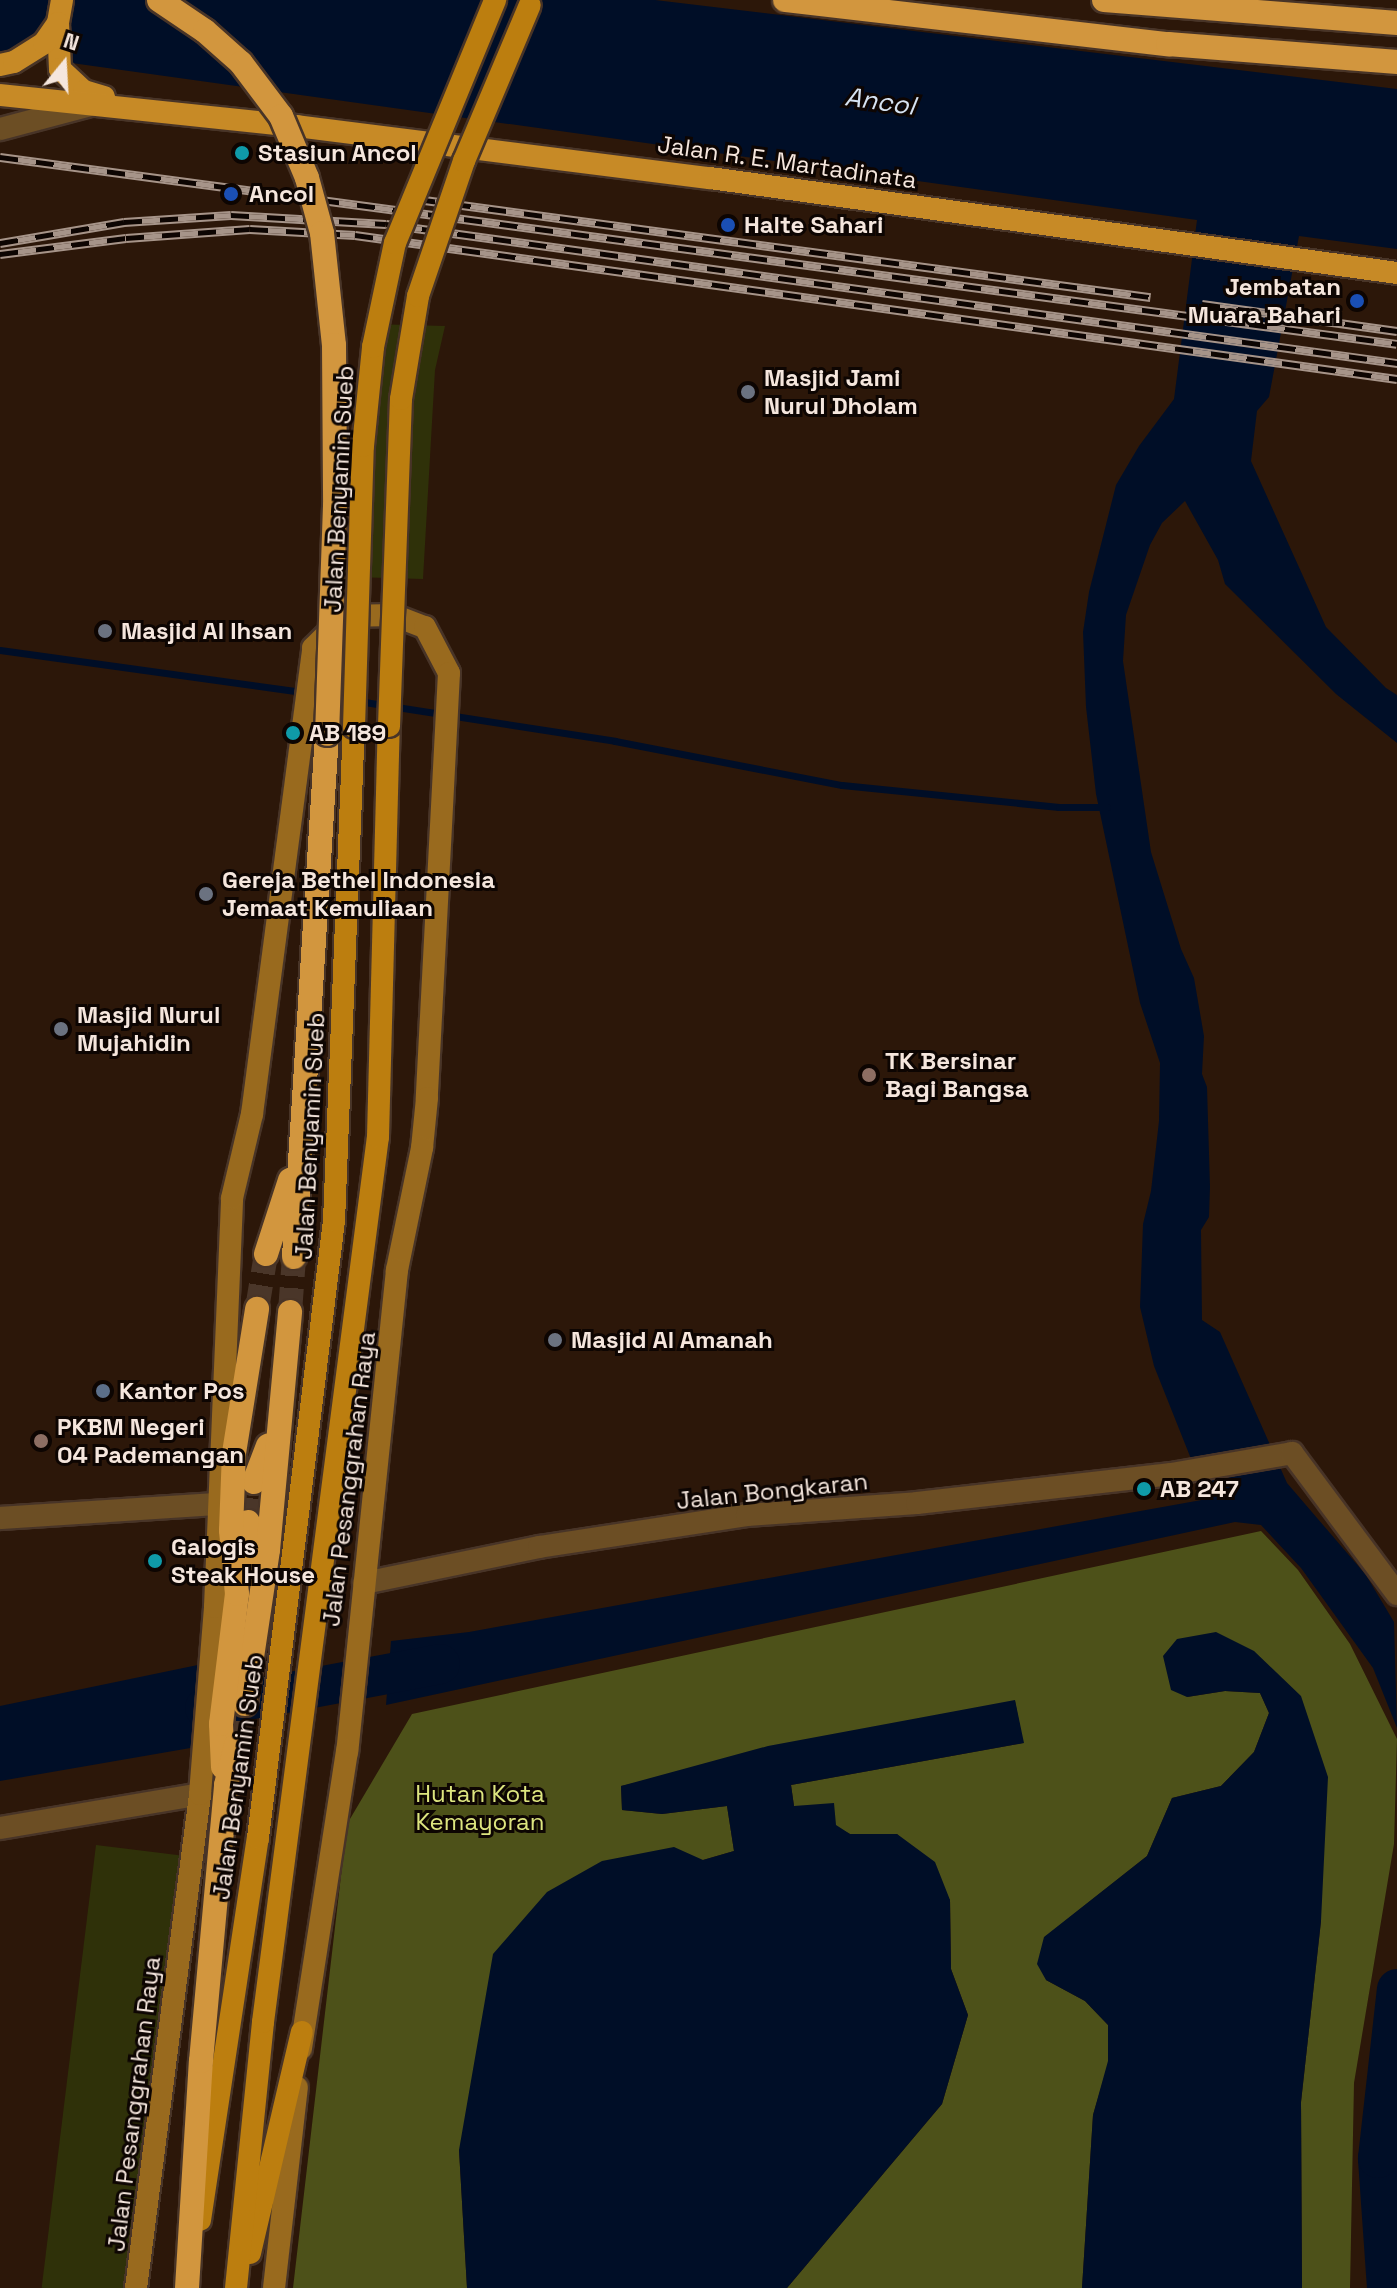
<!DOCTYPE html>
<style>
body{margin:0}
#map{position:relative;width:1397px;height:2288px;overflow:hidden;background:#2c1709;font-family:"Space Grotesk",sans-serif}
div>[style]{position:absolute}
.green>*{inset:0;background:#2f3109;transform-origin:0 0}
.forest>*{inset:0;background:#4d5119}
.water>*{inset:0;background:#000e27}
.stream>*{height:7px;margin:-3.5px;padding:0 3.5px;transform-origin:3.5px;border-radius:3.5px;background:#000e27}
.river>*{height:40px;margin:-20px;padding:0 20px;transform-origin:20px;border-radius:20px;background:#000e27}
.motorway-tunnel>*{height:24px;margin-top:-12px;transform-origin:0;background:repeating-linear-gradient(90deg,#4a3629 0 24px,transparent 0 36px)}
.roads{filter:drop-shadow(2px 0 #483427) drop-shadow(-2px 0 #483427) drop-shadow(0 2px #483427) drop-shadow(0 -2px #483427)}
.tertiary>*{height:22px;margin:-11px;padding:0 11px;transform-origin:11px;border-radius:11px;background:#6c4e24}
.secondary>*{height:22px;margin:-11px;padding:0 11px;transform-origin:11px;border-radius:11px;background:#996a1e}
.primary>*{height:22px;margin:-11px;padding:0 11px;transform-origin:11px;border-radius:11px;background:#bc7e0f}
.trunk>*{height:22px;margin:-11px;padding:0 11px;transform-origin:11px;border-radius:11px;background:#c78a26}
.motorway>*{height:24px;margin:-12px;padding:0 12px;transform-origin:12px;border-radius:12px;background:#d2963e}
.rail>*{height:9px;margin-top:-4.5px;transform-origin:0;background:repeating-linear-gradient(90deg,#0d0502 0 18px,#a69489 0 36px);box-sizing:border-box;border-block:2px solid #a69489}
.bridges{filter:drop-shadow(2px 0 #483427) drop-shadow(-2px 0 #483427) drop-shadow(0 2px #483427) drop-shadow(0 -2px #483427)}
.primary-bridge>*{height:22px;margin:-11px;padding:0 11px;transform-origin:11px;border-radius:11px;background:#bc7e0f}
.motorway-bridge>*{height:24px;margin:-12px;padding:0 12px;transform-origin:12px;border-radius:12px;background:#d2963e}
.dots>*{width:22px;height:22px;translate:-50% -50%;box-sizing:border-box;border:4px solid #0d0502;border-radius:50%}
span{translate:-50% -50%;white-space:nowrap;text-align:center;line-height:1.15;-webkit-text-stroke:6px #0d0502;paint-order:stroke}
.poi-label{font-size:24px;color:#f5e6dd;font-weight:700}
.left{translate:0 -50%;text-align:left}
.right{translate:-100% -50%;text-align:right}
.street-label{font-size:24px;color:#f5e6dd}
.park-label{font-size:24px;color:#dde57f}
.water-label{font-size:26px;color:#d6e3f2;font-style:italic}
.north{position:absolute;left:24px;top:24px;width:80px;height:80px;-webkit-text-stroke:6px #0d0502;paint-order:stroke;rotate:18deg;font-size:22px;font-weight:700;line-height:32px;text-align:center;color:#f5e6dd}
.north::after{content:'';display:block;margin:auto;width:28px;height:36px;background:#f5e6dd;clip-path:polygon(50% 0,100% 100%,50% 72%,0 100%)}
</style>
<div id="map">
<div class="green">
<div style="clip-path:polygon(371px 324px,445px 326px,435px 370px,423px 579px,353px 577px)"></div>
<div style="left:96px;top:1845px;width:88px;height:446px;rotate:7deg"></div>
</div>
<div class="forest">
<div style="clip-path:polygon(1261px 1531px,1298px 1570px,1350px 1644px,1397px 1739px,1394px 1844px,1354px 2083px,1350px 2288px,1302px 2288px,1301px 2102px,1321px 1921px,1254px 1651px,1187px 1697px,1225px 1691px,1260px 1693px,1269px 1713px,1254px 1752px,1221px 1786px,1172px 1798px,1147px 1856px,1045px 1937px,1046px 1980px,1085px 2001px,1108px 2025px,1109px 2061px,1093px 2115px,1082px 2288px,787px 2288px,942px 2104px,968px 2015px,951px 1969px,950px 1900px,897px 1834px,850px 1834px,794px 1806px,791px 1785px,1023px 1743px,1015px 1701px,621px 1786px,622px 1810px,662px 1814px,727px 1806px,734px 1851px,703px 1860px,459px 2150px,467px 2288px,293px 2288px,347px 1824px,412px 1714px)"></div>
</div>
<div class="water">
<div style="clip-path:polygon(0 0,655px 0,1397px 89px,1397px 249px,1299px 236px,1269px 397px,1257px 411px,1251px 461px,1326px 627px,1386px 688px,1397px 695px,1397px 743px,1336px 694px,1225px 584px,1218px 560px,1185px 501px,1162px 523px,1150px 545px,1126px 615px,1123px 661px,1151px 852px,1181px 949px,1194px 978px,1204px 1036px,1202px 1074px,1207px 1087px,1210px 1187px,1209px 1217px,1201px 1230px,1202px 1320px,1220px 1332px,1287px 1483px,1366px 1575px,1394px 1622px,1397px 1728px,1373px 1668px,1301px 1568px,1261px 1525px,1235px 1522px,386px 1705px,391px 1641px,469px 1632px,1207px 1499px,1154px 1366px,1140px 1307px,1143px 1224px,1151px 1191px,1159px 1121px,1160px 1063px,1140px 1003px,1096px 794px,1086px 707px,1083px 632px,1089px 592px,1116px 485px,1139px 446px,1174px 399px,1197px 220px,0 53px)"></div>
<div style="clip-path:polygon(1216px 1632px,1254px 1651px,1301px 1696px,1328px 1777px,1321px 1921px,1301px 2102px,1302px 2288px,1082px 2288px,1093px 2115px,1108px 2061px,1108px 2025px,1085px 2001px,1046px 1980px,1037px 1964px,1044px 1937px,1147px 1856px,1172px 1798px,1221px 1786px,1254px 1752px,1269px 1713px,1260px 1693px,1225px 1691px,1187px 1697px,1171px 1690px,1163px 1656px,1177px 1639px)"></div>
<div style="clip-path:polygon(217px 1661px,202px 1746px,0 1781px,0 1706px)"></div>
<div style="clip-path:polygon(1015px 1700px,1024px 1743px,791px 1785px,794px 1806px,834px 1803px,836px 1825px,850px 1834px,897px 1834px,935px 1862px,950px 1900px,951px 1969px,968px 2015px,942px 2104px,787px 2288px,467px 2288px,459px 2150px,493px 1954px,547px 1892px,602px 1861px,674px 1847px,703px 1860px,734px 1851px,727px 1806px,662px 1814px,622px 1810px,621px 1786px,768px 1746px)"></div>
</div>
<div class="stream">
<div style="left:0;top:650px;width:307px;rotate:7.9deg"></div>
<div style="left:332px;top:697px;width:286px;rotate:8.8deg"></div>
<div style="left:615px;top:741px;width:231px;rotate:11deg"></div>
<div style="left:842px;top:785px;width:218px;rotate:5.8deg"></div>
<div style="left:1059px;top:807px;width:48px"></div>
</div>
<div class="river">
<div style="left:205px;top:1708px;width:239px;rotate:-10.6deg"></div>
<div style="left:1387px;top:2288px;width:130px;rotate:-94deg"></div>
<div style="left:1378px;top:2158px;width:170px;rotate:-83.6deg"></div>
</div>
<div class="motorway-tunnel">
<div style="left:257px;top:1309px;width:56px;rotate:-80.7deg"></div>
<div style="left:290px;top:1312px;width:55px;rotate:-85.8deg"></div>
<div style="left:248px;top:1522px;width:40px;rotate:-81.5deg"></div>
<div style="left:236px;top:1745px;width:42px;rotate:-77.6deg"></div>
</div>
<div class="roads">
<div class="tertiary">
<div style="left:0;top:129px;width:94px;rotate:-14.8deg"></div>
<div style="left:0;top:1518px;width:217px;rotate:-3.7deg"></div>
<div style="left:364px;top:1583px;width:179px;rotate:-11.6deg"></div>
<div style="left:539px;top:1547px;width:210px;rotate:-8.7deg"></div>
<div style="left:747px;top:1515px;width:170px;rotate:-4deg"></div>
<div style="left:917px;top:1503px;width:256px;rotate:-6.5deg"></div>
<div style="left:1171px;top:1474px;width:123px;rotate:-9.8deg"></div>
<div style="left:1292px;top:1453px;width:176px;rotate:53.3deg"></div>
<div style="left:0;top:1828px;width:203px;rotate:-9.6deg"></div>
</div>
<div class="secondary">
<div style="left:136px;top:2288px;width:498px;rotate:-82.6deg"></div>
<div style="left:200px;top:1794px;width:188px;rotate:-85.4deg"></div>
<div style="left:215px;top:1607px;width:409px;rotate:-87.6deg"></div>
<div style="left:232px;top:1198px;width:86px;rotate:-76.6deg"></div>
<div style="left:252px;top:1114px;width:470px;rotate:-82.5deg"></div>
<div style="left:313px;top:648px;width:45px;rotate:-45deg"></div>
<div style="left:345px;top:616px;width:48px;rotate:-1.2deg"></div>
<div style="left:393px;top:615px;width:34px;rotate:21deg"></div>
<div style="left:425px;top:627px;width:52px;rotate:62.4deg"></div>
<div style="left:449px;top:673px;width:426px;rotate:93deg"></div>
<div style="left:427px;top:1098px;width:50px;rotate:95.7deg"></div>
<div style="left:422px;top:1148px;width:125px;rotate:101.6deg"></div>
<div style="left:397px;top:1270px;width:484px;rotate:95.9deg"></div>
<div style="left:347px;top:1751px;width:301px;rotate:98.8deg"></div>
<div style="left:274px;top:2288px;width:202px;rotate:-83.5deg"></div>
</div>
<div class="primary">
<div style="left:200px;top:2220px;width:386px;rotate:-81.4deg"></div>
<div style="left:258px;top:1838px;width:622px;rotate:-82.98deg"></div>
<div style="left:334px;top:1221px;width:494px;rotate:-87.7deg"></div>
<div style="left:250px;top:2253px;width:227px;rotate:-76.8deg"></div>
<div style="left:236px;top:2288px;width:267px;rotate:-84.2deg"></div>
<div style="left:263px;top:2022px;width:892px;rotate:-82.6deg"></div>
<div style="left:378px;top:1137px;width:411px;rotate:-88.5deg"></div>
</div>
<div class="trunk">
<div style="left:62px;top:0;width:23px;rotate:100deg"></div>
<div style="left:58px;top:23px;width:46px;rotate:87.5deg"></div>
<div style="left:60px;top:69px;width:33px;rotate:43deg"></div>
<div style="left:84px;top:91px;width:21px;rotate:17deg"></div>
<div style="left:0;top:65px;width:14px;rotate:-12deg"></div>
<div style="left:14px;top:62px;width:36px;rotate:-32deg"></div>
<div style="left:44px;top:43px;width:24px;rotate:-55deg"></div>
<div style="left:0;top:95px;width:298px;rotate:6deg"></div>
<div style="left:296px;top:126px;width:417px;rotate:7.2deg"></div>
<div style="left:710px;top:178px;width:694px;rotate:7.87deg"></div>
</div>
<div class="motorway">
<div style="left:785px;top:0;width:386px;rotate:6.6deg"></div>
<div style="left:1168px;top:44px;width:230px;rotate:4.5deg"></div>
<div style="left:1104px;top:0;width:294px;rotate:4.5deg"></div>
<div style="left:266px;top:1254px;width:78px;rotate:-72deg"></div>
<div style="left:294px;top:1257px;width:524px;rotate:-86.39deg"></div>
<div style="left:254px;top:1482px;width:39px;rotate:-69deg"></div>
<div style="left:246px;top:1561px;width:39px;rotate:-87deg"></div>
<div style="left:245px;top:1704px;width:156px;rotate:-81.5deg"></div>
<div style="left:268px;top:1550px;width:239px;rotate:-84.7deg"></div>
<div style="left:223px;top:1767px;width:43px;rotate:-92.7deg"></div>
<div style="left:221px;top:1724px;width:131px;rotate:-83deg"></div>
<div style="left:237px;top:1594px;width:64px;rotate:-95.4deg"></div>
<div style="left:231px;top:1530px;width:77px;rotate:-87.8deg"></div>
<div style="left:234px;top:1453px;width:146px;rotate:-80.9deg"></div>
<div style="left:187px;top:2288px;width:227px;rotate:-86.5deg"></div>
<div style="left:201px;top:2061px;width:277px;rotate:-84.8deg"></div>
<div style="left:226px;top:1785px;width:41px;rotate:-76deg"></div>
</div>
</div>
<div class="rail">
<div style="left:0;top:157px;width:1409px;rotate:7.62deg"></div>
<div style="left:417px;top:199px;width:740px;rotate:7.62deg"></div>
<div style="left:0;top:243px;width:126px;rotate:-9.6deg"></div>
<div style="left:124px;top:222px;width:107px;rotate:-3.7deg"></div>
<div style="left:231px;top:215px;width:155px;rotate:3.3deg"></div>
<div style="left:386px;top:224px;width:1021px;rotate:7.83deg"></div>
<div style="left:0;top:254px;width:127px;rotate:-7.2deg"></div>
<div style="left:126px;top:238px;width:124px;rotate:-4.2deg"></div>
<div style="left:250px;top:229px;width:105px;rotate:3.3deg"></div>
<div style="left:355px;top:235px;width:1052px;rotate:7.87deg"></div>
<div style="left:1202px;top:304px;width:197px;rotate:7.9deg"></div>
</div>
<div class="bridges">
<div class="primary-bridge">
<div style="left:389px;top:726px;width:327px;rotate:-87.9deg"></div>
<div style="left:401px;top:399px;width:104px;rotate:-80.6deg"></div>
<div style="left:418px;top:296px;width:143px;rotate:-71.2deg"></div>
<div style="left:464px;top:161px;width:169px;rotate:-67.1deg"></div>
<div style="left:354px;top:727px;width:281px;rotate:-88.2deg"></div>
<div style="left:363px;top:446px;width:100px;rotate:-84.2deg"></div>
<div style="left:373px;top:347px;width:106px;rotate:-78.1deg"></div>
<div style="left:395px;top:243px;width:263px;rotate:-67.6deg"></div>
</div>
<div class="motorway-bridge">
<div style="left:159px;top:0;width:55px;rotate:34deg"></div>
<div style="left:205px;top:31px;width:48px;rotate:41.6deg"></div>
<div style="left:241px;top:63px;width:66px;rotate:53deg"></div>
<div style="left:281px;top:116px;width:67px;rotate:67.2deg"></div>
<div style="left:307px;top:178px;width:57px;rotate:74.7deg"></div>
<div style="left:322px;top:233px;width:113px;rotate:83.9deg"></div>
<div style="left:334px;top:345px;width:161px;rotate:89.6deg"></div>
<div style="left:335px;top:506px;width:228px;rotate:92deg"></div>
</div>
</div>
<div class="dots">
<div style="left:242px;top:153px;background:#0f9aa8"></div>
<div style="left:231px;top:194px;background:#1a4fb4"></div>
<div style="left:728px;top:225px;background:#1a4fb4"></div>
<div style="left:1357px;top:301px;background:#1a4fb4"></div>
<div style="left:748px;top:392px;background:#6b7280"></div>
<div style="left:105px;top:631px;background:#6b7280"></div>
<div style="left:293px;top:733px;background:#0f9aa8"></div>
<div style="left:206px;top:894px;background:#6b7280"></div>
<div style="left:61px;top:1029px;background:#6b7280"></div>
<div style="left:869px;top:1075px;background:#8d6e63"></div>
<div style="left:555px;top:1340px;background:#6b7280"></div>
<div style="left:103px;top:1391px;background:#5c6f8a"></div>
<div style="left:41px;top:1441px;background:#8d6e63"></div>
<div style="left:1144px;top:1489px;background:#0f9aa8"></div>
<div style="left:155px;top:1561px;background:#0f9aa8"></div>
</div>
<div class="poi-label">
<span class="left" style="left:258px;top:153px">Stasiun Ancol</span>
<span class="left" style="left:249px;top:194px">Ancol</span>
<span class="left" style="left:744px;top:225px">Halte Sahari</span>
<span class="right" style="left:1341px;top:301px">Jembatan<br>Muara Bahari</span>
<span class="left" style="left:764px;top:392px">Masjid Jami<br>Nurul Dholam</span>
<span class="left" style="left:121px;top:631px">Masjid Al Ihsan</span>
<span class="left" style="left:309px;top:733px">AB 189</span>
<span class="left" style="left:222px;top:894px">Gereja Bethel Indonesia<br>Jemaat Kemuliaan</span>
<span class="left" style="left:77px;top:1029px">Masjid Nurul<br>Mujahidin</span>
<span class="left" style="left:885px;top:1075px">TK Bersinar<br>Bagi Bangsa</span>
<span class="left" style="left:571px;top:1340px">Masjid Al Amanah</span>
<span class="left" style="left:119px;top:1391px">Kantor Pos</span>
<span class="left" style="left:57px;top:1441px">PKBM Negeri<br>04 Pademangan</span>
<span class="left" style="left:1160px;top:1489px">AB 247</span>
<span class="left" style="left:171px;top:1561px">Galogis<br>Steak House</span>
</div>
<div class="street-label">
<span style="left:787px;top:162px;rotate:8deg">Jalan R. E. Martadinata</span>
<span style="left:339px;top:489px;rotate:-87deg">Jalan Benyamin Sueb</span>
<span style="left:310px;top:1136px;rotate:-87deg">Jalan Benyamin Sueb</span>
<span style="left:349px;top:1479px;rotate:-83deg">Jalan Pesanggrahan Raya</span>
<span style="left:772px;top:1491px;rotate:-6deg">Jalan Bongkaran</span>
<span style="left:238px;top:1777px;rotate:-82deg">Jalan Benyamin Sueb</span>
<span style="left:134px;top:2104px;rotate:-83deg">Jalan Pesanggrahan Raya</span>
</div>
<div class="park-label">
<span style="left:480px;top:1808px">Hutan Kota<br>Kemayoran</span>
</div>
<div class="water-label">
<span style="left:880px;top:102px;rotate:8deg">Ancol</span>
</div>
<div class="north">N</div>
</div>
